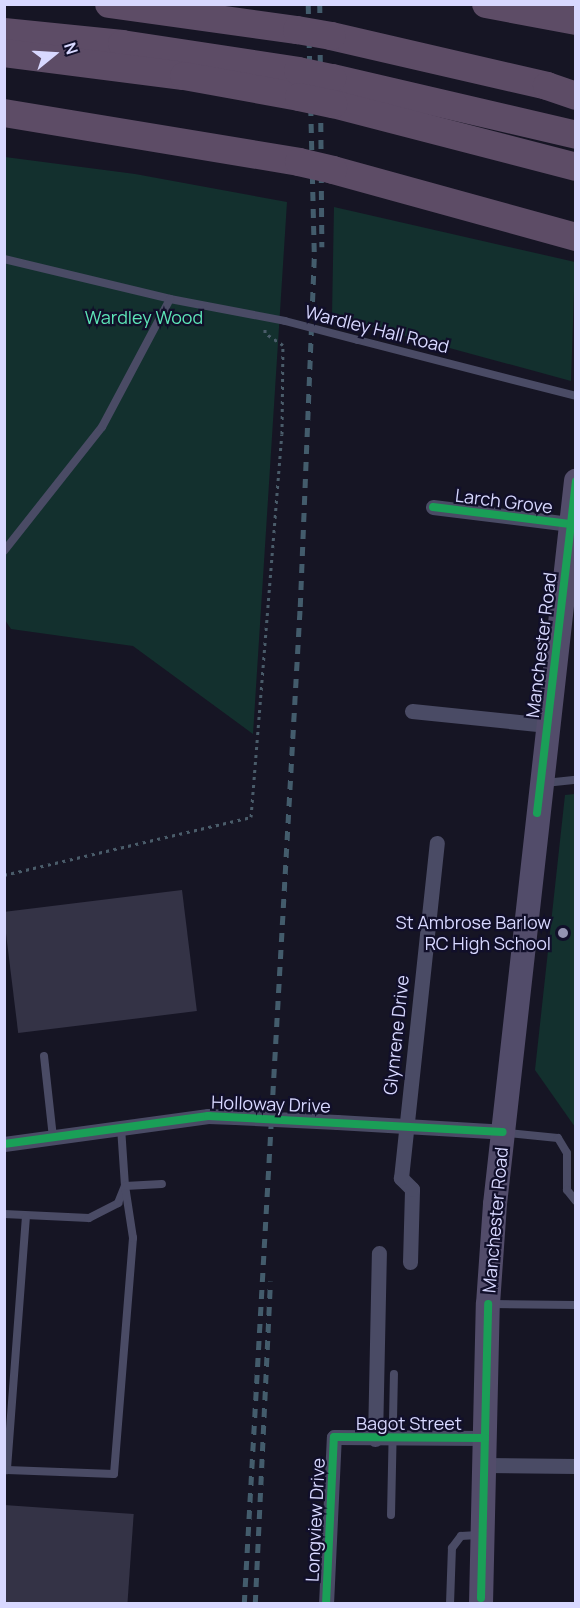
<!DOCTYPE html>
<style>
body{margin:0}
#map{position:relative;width:580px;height:1608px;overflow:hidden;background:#161524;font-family:Manrope,sans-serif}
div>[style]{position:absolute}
.green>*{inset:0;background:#13302e}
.building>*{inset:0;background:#343346;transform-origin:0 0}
.path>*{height:3px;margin-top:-1.5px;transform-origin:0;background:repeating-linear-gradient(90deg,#4a5c6a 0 3px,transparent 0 7.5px)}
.service>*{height:8px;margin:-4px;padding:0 4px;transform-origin:4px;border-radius:4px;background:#4a4b65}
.minor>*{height:15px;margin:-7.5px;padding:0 7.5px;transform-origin:7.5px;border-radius:7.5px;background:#4a4b65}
.primary>*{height:24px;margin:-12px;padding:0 12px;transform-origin:12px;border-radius:12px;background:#524c6a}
.motorway>*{height:28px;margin:-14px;padding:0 14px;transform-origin:14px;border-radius:14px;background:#5d4c66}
.rail>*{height:4.5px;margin-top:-2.25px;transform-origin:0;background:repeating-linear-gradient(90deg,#435c6c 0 9px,transparent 0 17px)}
.service-bridge>*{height:8px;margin:-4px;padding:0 4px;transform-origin:4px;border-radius:4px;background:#4a4b65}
.minor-bridge>*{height:15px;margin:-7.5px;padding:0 7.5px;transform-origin:7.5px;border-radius:7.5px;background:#4a4b65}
.motorway-bridge>*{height:28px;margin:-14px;padding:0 14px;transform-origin:14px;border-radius:14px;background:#5d4c66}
.cycleway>*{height:8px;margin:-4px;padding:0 4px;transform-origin:4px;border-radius:4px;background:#1a9f57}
.dots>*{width:16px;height:16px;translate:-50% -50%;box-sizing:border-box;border:3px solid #110f2a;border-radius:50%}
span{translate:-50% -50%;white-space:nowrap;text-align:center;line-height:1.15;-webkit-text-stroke:4.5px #110f2a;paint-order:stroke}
.park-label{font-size:18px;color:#5de6b7}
.street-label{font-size:18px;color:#d8d8ff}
.poi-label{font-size:18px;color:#d8d8ff}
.right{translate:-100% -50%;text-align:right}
.frame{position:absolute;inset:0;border:6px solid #d8d8ff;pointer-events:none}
.north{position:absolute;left:24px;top:24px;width:60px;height:60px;-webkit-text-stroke:4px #110f2a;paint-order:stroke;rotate:72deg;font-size:16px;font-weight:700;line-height:24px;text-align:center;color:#d8d8ff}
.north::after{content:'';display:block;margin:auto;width:21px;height:27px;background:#d8d8ff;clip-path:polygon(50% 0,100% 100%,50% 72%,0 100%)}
</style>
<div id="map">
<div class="green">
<div style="clip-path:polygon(5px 157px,135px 174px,287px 202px,253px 734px,133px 646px,11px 629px,5px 620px)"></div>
<div style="clip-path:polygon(334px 207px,575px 262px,571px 381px,332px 316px)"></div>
<div style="clip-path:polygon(575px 794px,576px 794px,575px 1127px,535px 1070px,565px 795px)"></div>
</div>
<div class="building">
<div style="left:182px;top:890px;width:122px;height:180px;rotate:83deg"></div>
<div style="left:4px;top:1505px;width:130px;height:99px;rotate:4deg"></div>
</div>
<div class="path">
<div style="left:4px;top:875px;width:254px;rotate:-13.2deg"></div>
<div style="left:251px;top:817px;width:384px;rotate:-85.4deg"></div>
<div style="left:282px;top:434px;width:89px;rotate:-89.4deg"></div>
<div style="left:283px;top:345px;width:22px;rotate:-146deg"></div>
<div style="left:265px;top:333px;width:5px;rotate:-90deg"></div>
</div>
<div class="service">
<div style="left:4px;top:259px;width:171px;rotate:13.5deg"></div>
<div style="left:170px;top:299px;width:117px;rotate:10.8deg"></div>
<div style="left:358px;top:340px;width:225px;rotate:14.4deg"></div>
<div style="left:4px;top:551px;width:158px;rotate:-51.7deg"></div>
<div style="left:102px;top:427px;width:145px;rotate:-62deg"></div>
<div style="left:545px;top:783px;width:31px;rotate:-6deg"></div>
<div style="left:44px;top:1056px;width:82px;rotate:83.7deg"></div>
<div style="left:507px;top:1133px;width:51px;rotate:5.6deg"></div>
<div style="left:558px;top:1138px;width:17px;rotate:59deg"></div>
<div style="left:567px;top:1153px;width:37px;rotate:90deg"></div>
<div style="left:567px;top:1190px;width:14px;rotate:51deg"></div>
<div style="left:4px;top:1214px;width:85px;rotate:2.7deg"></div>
<div style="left:89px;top:1218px;width:33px;rotate:-27deg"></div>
<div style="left:118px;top:1203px;width:18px;rotate:-68deg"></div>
<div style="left:125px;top:1186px;width:59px;rotate:-93.9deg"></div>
<div style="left:26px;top:1216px;width:255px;rotate:94.3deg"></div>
<div style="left:7px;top:1470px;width:107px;rotate:2.1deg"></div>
<div style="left:114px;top:1474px;width:237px;rotate:-85.4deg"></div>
<div style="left:133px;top:1238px;width:53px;rotate:-98.7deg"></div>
<div style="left:125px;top:1186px;width:37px;rotate:-3deg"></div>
<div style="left:490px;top:1304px;width:86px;rotate:0.7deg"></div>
<div style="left:391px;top:1515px;width:141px;rotate:-88.8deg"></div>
<div style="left:450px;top:1604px;width:56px;rotate:-88deg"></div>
<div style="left:452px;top:1548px;width:15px;rotate:-53deg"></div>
<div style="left:461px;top:1536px;width:17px;rotate:-3deg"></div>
</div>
<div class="minor">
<div style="left:433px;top:507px;width:138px;rotate:7.1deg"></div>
<div style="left:412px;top:711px;width:136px;rotate:5.9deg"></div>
<div style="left:337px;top:1122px;width:166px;rotate:3.4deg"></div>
<div style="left:4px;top:1144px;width:206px;rotate:-7.8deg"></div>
<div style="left:208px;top:1116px;width:27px;rotate:2deg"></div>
<div style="left:410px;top:1262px;width:73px;rotate:-88.4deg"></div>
<div style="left:412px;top:1189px;width:16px;rotate:-135deg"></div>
<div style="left:401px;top:1178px;width:337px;rotate:-83.9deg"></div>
<div style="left:375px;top:1439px;width:186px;rotate:-88.8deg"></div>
<div style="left:484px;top:1465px;width:92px;rotate:0.6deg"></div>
<div style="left:326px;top:1604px;width:167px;rotate:-87.3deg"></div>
<div style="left:334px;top:1437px;width:151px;rotate:0.4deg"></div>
</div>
<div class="primary">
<div style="left:481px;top:1604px;width:300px;rotate:-88.7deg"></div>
<div style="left:488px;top:1304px;width:100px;rotate:-86deg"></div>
<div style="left:495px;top:1204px;width:728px;rotate:-83.61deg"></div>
</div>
<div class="motorway">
<div style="left:109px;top:4px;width:190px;rotate:7.9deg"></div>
<div style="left:486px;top:4px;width:92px;rotate:10.7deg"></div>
<div style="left:4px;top:32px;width:119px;rotate:5.8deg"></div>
<div style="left:122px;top:44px;width:178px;rotate:8.7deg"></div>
<div style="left:331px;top:36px;width:222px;rotate:13deg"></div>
<div style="left:547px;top:86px;width:31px;rotate:19deg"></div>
<div style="left:4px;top:53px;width:181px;rotate:7.3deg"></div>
<div style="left:184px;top:76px;width:117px;rotate:10.3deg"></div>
<div style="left:332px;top:78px;width:251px;rotate:13.1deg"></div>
<div style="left:333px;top:104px;width:251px;rotate:14.5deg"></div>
<div style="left:4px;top:113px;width:299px;rotate:9.4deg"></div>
<div style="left:333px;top:170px;width:252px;rotate:15.4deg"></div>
</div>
<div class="rail">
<div style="left:320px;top:4px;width:243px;rotate:89.5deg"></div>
<div style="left:244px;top:1604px;width:999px;rotate:-86.79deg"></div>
<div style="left:300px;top:607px;width:355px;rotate:-87.7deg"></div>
<div style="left:314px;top:252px;width:248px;rotate:-91.4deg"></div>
<div style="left:255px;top:1604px;width:323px;rotate:-87.3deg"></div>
</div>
<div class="service-bridge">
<div style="left:285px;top:321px;width:75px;rotate:14.6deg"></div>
</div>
<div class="minor-bridge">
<div style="left:235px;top:1117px;width:102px;rotate:2.8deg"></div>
</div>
<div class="motorway-bridge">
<div style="left:297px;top:30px;width:35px;rotate:10deg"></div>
<div style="left:298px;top:71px;width:35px;rotate:12deg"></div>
<div style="left:299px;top:97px;width:35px;rotate:12deg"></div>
<div style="left:299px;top:162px;width:35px;rotate:13deg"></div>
</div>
<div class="cycleway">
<div style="left:433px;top:507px;width:138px;rotate:7.1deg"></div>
<div style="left:537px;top:813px;width:334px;rotate:-83.3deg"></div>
<div style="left:4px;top:1144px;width:206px;rotate:-7.8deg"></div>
<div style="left:208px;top:1116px;width:295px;rotate:3.1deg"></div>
<div style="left:481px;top:1598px;width:294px;rotate:-88.6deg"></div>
<div style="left:326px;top:1604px;width:167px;rotate:-87.3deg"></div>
<div style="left:334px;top:1437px;width:151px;rotate:0.4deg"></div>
</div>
<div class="dots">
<div style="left:563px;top:933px;background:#9494b2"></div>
</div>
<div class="park-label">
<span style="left:144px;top:317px">Wardley Wood</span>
</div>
<div class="street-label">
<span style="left:377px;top:329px;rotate:14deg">Wardley Hall Road</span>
<span style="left:504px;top:501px;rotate:7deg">Larch Grove</span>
<span style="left:541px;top:645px;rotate:-83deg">Manchester Road</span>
<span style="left:396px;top:1035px;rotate:-84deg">Glynrene Drive</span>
<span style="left:271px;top:1104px;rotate:2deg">Holloway Drive</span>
<span style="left:495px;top:1220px;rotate:-85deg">Manchester Road</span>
<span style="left:409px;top:1423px">Bagot Street</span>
<span style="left:315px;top:1520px;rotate:-87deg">Longview Drive</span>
</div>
<div class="poi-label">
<span class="right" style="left:551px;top:933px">St Ambrose Barlow<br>RC High School</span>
</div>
<div class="frame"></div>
<div class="north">N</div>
</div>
